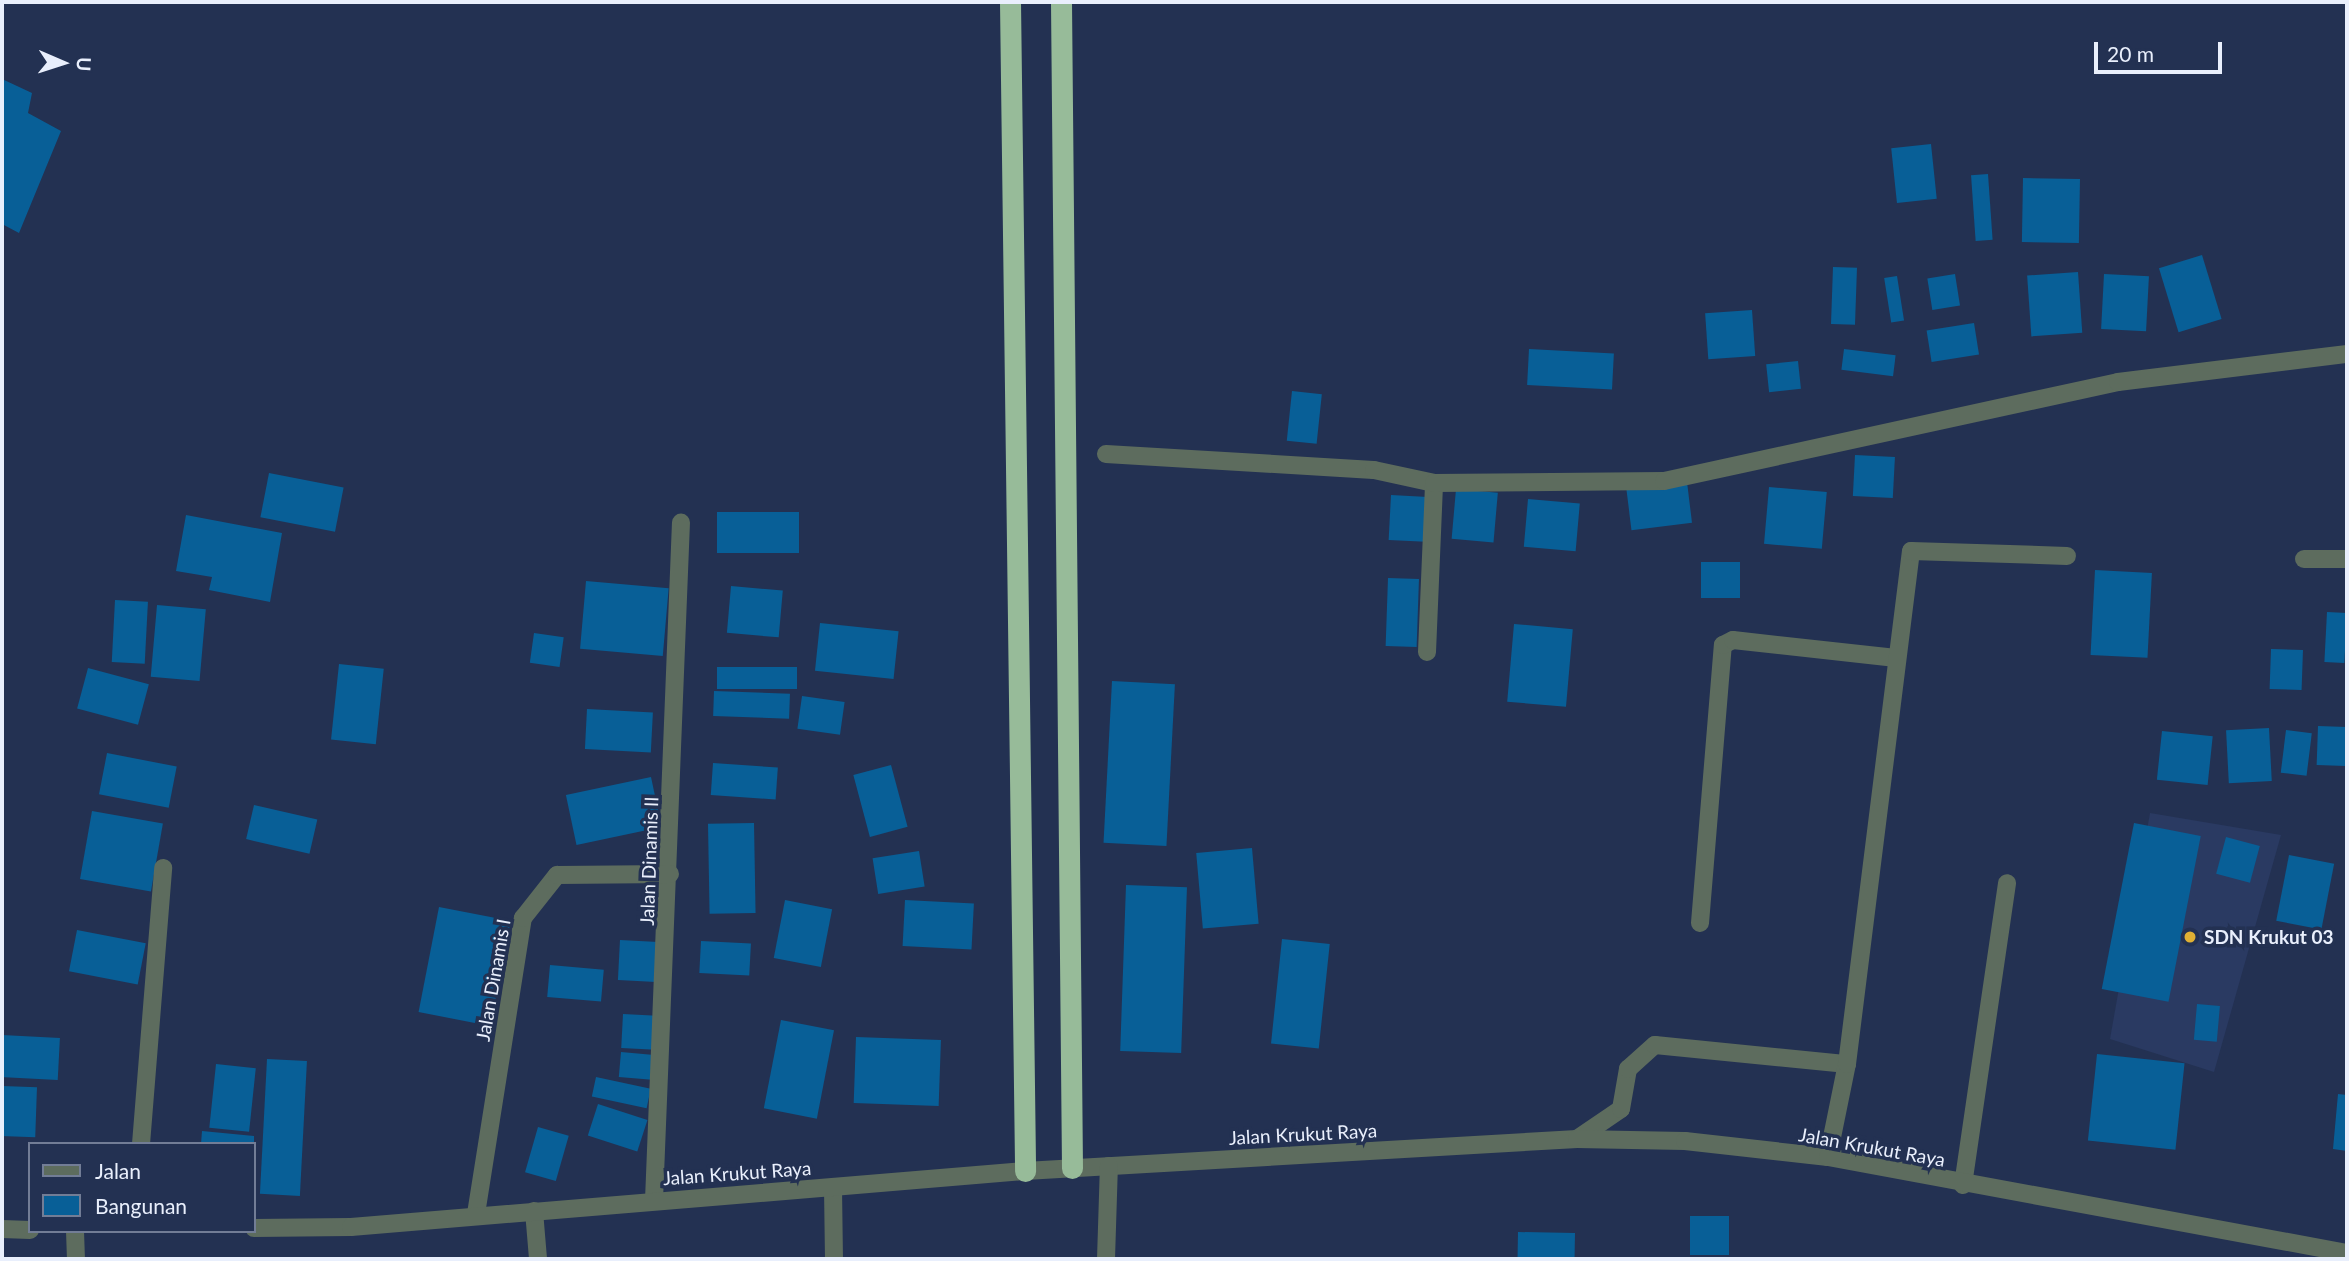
<!DOCTYPE html>
<style>
body{margin:0}
#map{position:relative;width:2349px;height:1261px;overflow:hidden;background:#233152;font-family:Lato,sans-serif}
div>[style]{position:absolute}
.built>*{inset:0;background:#2a3a62}
.building>*{inset:0;background:#085f97;transform-origin:0 0}
.minor>*{height:18px;margin:-9px;padding:0 9px;transform-origin:9px;border-radius:9px;background:#5d6c5e}
.highway>*{height:21px;margin:-10.5px;padding:0 10.5px;transform-origin:10.5px;border-radius:10.5px;background:#97bb99}
.dots>*{width:19px;height:19px;translate:-50% -50%;box-sizing:border-box;border:4px solid #233152;border-radius:50%}
span{translate:-50% -50%;white-space:nowrap;text-align:center;line-height:1.15;-webkit-text-stroke:7px #233152;paint-order:stroke}
.street-label{font-size:19px;color:#e9effc}
.poi-label{font-size:19px;color:#e9effc;font-weight:700}
.left{translate:0 -50%;text-align:left}
.frame{position:absolute;inset:0;border:4px solid #e9effc;pointer-events:none}
.legend{position:absolute;left:28px;top:1142px;width:228px;height:91px;box-sizing:border-box;background:#233152;border:2px solid #727d96;margin:0;padding:9px 12px;list-style:none;font-size:21px;color:#e9effc}
.legend li{display:flex;align-items:center;gap:14px;height:35px}
.legend b{width:35px;border:2px solid #727d96}
.north{position:absolute;left:28px;top:28px;width:70px;height:70px;-webkit-text-stroke:5px #233152;paint-order:stroke;rotate:93deg;font-size:19px;font-weight:700;line-height:28px;text-align:center;color:#e9effc}
.north::after{content:'';display:block;margin:auto;width:24px;height:32px;background:#e9effc;clip-path:polygon(50% 0,100% 100%,50% 72%,0 100%)}
.scale{position:absolute;left:2094px;top:42px;width:128px;height:32px;box-sizing:border-box;border:4px solid #e9effc;border-top:0;padding-left:9px;font-size:21px;line-height:24px;white-space:nowrap;color:#e9effc;-webkit-text-stroke:5px #233152;paint-order:stroke}
</style>
<div id="map">
<div class="built">
<div style="clip-path:polygon(2150px 813px,2281px 835px,2214px 1072px,2110px 1039px)"></div>
</div>
<div class="building">
<div style="clip-path:polygon(2px 79px,32px 93px,28px 113px,61px 131px,19px 233px,2px 224px)"></div>
<div style="left:1931px;top:144px;width:55px;height:40px;rotate:84deg"></div>
<div style="left:1988px;top:174px;width:66px;height:17px;rotate:86deg"></div>
<div style="left:2023px;top:178px;width:57px;height:64px;rotate:1deg"></div>
<div style="left:2202px;top:255px;width:67px;height:45px;rotate:73deg"></div>
<div style="left:1833px;top:267px;width:24px;height:57px;rotate:2deg"></div>
<div style="left:2078px;top:272px;width:61px;height:51px;rotate:86deg"></div>
<div style="left:1955px;top:274px;width:32px;height:28px;rotate:81deg"></div>
<div style="left:2104px;top:274px;width:45px;height:55px;rotate:3deg"></div>
<div style="left:1897px;top:276px;width:45px;height:13px;rotate:81deg"></div>
<div style="left:1752px;top:310px;width:46px;height:47px;rotate:86deg"></div>
<div style="left:1974px;top:323px;width:32px;height:48px;rotate:81deg"></div>
<div style="left:1529px;top:349px;width:85px;height:36px;rotate:3deg"></div>
<div style="left:1844px;top:349px;width:52px;height:21px;rotate:7deg"></div>
<div style="left:1798px;top:361px;width:28px;height:32px;rotate:84deg"></div>
<div style="left:1292px;top:391px;width:30px;height:50px;rotate:6deg"></div>
<div style="left:1855px;top:455px;width:40px;height:41px;rotate:3deg"></div>
<div style="left:269px;top:473px;width:76px;height:45px;rotate:11deg"></div>
<div style="left:1687px;top:482px;width:41px;height:61px;rotate:83deg"></div>
<div style="left:1769px;top:487px;width:58px;height:57px;rotate:5deg"></div>
<div style="left:1456px;top:489px;width:42px;height:50px;rotate:5deg"></div>
<div style="left:1391px;top:495px;width:37px;height:45px;rotate:3deg"></div>
<div style="left:1528px;top:499px;width:52px;height:48px;rotate:5deg"></div>
<div style="left:717px;top:512px;width:82px;height:41px"></div>
<div style="clip-path:polygon(186px 515px,282px 533px,270px 602px,209px 590px,212px 577px,176px 571px)"></div>
<div style="left:1701px;top:562px;width:39px;height:36px"></div>
<div style="left:2095px;top:570px;width:57px;height:85px;rotate:3deg"></div>
<div style="left:1388px;top:578px;width:31px;height:68px;rotate:2deg"></div>
<div style="left:586px;top:581px;width:83px;height:68px;rotate:5deg"></div>
<div style="left:731px;top:586px;width:52px;height:47px;rotate:5deg"></div>
<div style="left:115px;top:600px;width:33px;height:62px;rotate:3deg"></div>
<div style="left:157px;top:605px;width:49px;height:72px;rotate:5deg"></div>
<div style="left:2327px;top:612px;width:20px;height:50px;rotate:3deg"></div>
<div style="left:820px;top:623px;width:79px;height:48px;rotate:6deg"></div>
<div style="left:1514px;top:624px;width:59px;height:78px;rotate:5deg"></div>
<div style="left:534px;top:633px;width:30px;height:30px;rotate:8deg"></div>
<div style="left:2271px;top:649px;width:32px;height:40px;rotate:2deg"></div>
<div style="left:339px;top:664px;width:45px;height:76px;rotate:6deg"></div>
<div style="left:717px;top:667px;width:80px;height:22px"></div>
<div style="left:88px;top:668px;width:63px;height:42px;rotate:15deg"></div>
<div style="left:1112px;top:681px;width:63px;height:162px;rotate:3deg"></div>
<div style="left:714px;top:691px;width:76px;height:25px;rotate:2deg"></div>
<div style="left:802px;top:696px;width:43px;height:33px;rotate:8deg"></div>
<div style="left:587px;top:709px;width:66px;height:40px;rotate:3deg"></div>
<div style="left:2318px;top:726px;width:29px;height:39px;rotate:2deg"></div>
<div style="left:2269px;top:728px;width:53px;height:43px;rotate:87deg"></div>
<div style="left:2286px;top:730px;width:26px;height:43px;rotate:7deg"></div>
<div style="left:2162px;top:731px;width:51px;height:49px;rotate:6deg"></div>
<div style="left:107px;top:753px;width:71px;height:42px;rotate:11deg"></div>
<div style="left:713px;top:763px;width:65px;height:32px;rotate:4deg"></div>
<div style="left:891px;top:765px;width:64px;height:39px;rotate:75deg"></div>
<div style="left:651px;top:777px;width:51px;height:87px;rotate:78deg"></div>
<div style="left:254px;top:805px;width:65px;height:35px;rotate:13deg"></div>
<div style="left:92px;top:811px;width:72px;height:69px;rotate:10deg"></div>
<div style="left:754px;top:823px;width:90px;height:46px;rotate:89deg"></div>
<div style="left:2134px;top:823px;width:68px;height:169px;rotate:11deg"></div>
<div style="left:2226px;top:837px;width:35px;height:38px;rotate:15deg"></div>
<div style="left:1252px;top:848px;width:76px;height:56px;rotate:85deg"></div>
<div style="left:919px;top:851px;width:36px;height:47px;rotate:81deg"></div>
<div style="left:2289px;top:855px;width:46px;height:67px;rotate:11deg"></div>
<div style="left:1126px;top:885px;width:61px;height:166px;rotate:2deg"></div>
<div style="left:785px;top:900px;width:48px;height:59px;rotate:11deg"></div>
<div style="left:905px;top:900px;width:69px;height:46px;rotate:3deg"></div>
<div style="left:439px;top:907px;width:73px;height:107px;rotate:11deg"></div>
<div style="left:77px;top:930px;width:70px;height:42px;rotate:11deg"></div>
<div style="left:1282px;top:939px;width:48px;height:105px;rotate:6deg"></div>
<div style="left:620px;top:940px;width:43px;height:40px;rotate:3deg"></div>
<div style="left:701px;top:941px;width:50px;height:32px;rotate:3deg"></div>
<div style="left:550px;top:965px;width:54px;height:32px;rotate:5deg"></div>
<div style="left:2197px;top:1004px;width:23px;height:36px;rotate:5deg"></div>
<div style="left:623px;top:1014px;width:34px;height:34px;rotate:3deg"></div>
<div style="left:781px;top:1020px;width:54px;height:90px;rotate:11deg"></div>
<div style="left:2px;top:1035px;width:58px;height:42px;rotate:3deg"></div>
<div style="left:856px;top:1037px;width:85px;height:66px;rotate:2deg"></div>
<div style="left:621px;top:1052px;width:36px;height:25px;rotate:5deg"></div>
<div style="left:2097px;top:1054px;width:88px;height:87px;rotate:6deg"></div>
<div style="left:267px;top:1059px;width:40px;height:135px;rotate:3deg"></div>
<div style="left:216px;top:1064px;width:40px;height:64px;rotate:6deg"></div>
<div style="left:596px;top:1077px;width:56px;height:20px;rotate:12deg"></div>
<div style="left:2px;top:1086px;width:35px;height:50px;rotate:2deg"></div>
<div style="clip-path:polygon(2338px 1094px,2347px 1095px,2347px 1151px,2333px 1149px)"></div>
<div style="left:598px;top:1104px;width:52px;height:33px;rotate:18deg"></div>
<div style="left:538px;top:1127px;width:32px;height:47px;rotate:16deg"></div>
<div style="clip-path:polygon(202px 1131px,254px 1136px,254px 1144px,201px 1144px)"></div>
<div style="left:1690px;top:1216px;width:39px;height:39px"></div>
<div style="left:1518px;top:1232px;width:57px;height:27px;rotate:1deg"></div>
</div>
<div class="minor">
<div style="left:1106px;top:454px;width:268px;rotate:3.4deg"></div>
<div style="left:1374px;top:470px;width:61px;rotate:12.2deg"></div>
<div style="left:2304px;top:559px;width:43px"></div>
<div style="left:1427px;top:652px;width:169px;rotate:-87.6deg"></div>
<div style="left:1434px;top:483px;width:230px;rotate:-0.5deg"></div>
<div style="left:1664px;top:481px;width:465px;rotate:-12.3deg"></div>
<div style="left:2118px;top:382px;width:231px;rotate:-7deg"></div>
<div style="left:1700px;top:923px;width:279px;rotate:-85.3deg"></div>
<div style="left:1723px;top:645px;width:11px;rotate:-27deg"></div>
<div style="left:1733px;top:640px;width:164px;rotate:6.3deg"></div>
<div style="left:1577px;top:1139px;width:53px;rotate:-34.3deg"></div>
<div style="left:1621px;top:1109px;width:41px;rotate:-80.1deg"></div>
<div style="left:1628px;top:1069px;width:36px;rotate:-42deg"></div>
<div style="left:1655px;top:1045px;width:193px;rotate:5.7deg"></div>
<div style="left:141px;top:1144px;width:277px;rotate:-85.4deg"></div>
<div style="left:1828px;top:1157px;width:95px;rotate:-78.5deg"></div>
<div style="left:1847px;top:1064px;width:517px;rotate:-82.89deg"></div>
<div style="left:1911px;top:551px;width:156px;rotate:1.8deg"></div>
<div style="left:1963px;top:1185px;width:305px;rotate:-81.7deg"></div>
<div style="left:833px;top:1188px;width:71px;rotate:89.2deg"></div>
<div style="left:654px;top:1200px;width:678px;rotate:-87.72deg"></div>
<div style="left:534px;top:1211px;width:48px;rotate:85.2deg"></div>
<div style="left:476px;top:1214px;width:300px;rotate:-81deg"></div>
<div style="left:523px;top:918px;width:55px;rotate:-51.7deg"></div>
<div style="left:557px;top:875px;width:113px;rotate:-0.5deg"></div>
<div style="left:254px;top:1228px;width:97px;rotate:-0.6deg"></div>
<div style="left:351px;top:1227px;width:676px;rotate:-4.75deg"></div>
<div style="left:1025px;top:1171px;width:553px;rotate:-3.32deg"></div>
<div style="left:1577px;top:1139px;width:108px;rotate:1.1deg"></div>
<div style="left:1685px;top:1141px;width:144px;rotate:6.4deg"></div>
<div style="left:1828px;top:1157px;width:528px;rotate:10.48deg"></div>
<div style="left:2px;top:1229px;width:28px;rotate:2deg"></div>
<div style="left:75px;top:1231px;width:28px;rotate:88deg"></div>
<div style="left:1106px;top:1259px;width:93px;rotate:-88.2deg"></div>
</div>
<div class="highway">
<div style="left:1010px;top:2px;width:1169px;rotate:89.26deg"></div>
<div style="left:1061px;top:2px;width:1166px;rotate:89.46deg"></div>
</div>
<div class="dots">
<div style="left:2190px;top:937px;background:#e0b034"></div>
</div>
<div class="street-label">
<span style="left:649px;top:861px;rotate:-88deg">Jalan Dinamis II</span>
<span style="left:493px;top:980px;rotate:-80deg">Jalan Dinamis I</span>
<span style="left:1303px;top:1134px;rotate:-3deg">Jalan Krukut Raya</span>
<span style="left:1872px;top:1147px;rotate:10deg">Jalan Krukut Raya</span>
<span style="left:737px;top:1173px;rotate:-4deg">Jalan Krukut Raya</span>
</div>
<div class="poi-label">
<span class="left" style="left:2204px;top:937px">SDN Krukut 03</span>
</div>
<div class="frame"></div>
<ul class="legend">
<li><b style="height:9px;background:#5d6c5e"></b>Jalan</li>
<li><b style="height:19px;background:#085f97"></b>Bangunan</li>
</ul>
<div class="north">U</div>
<div class="scale">20 m</div>
</div>
